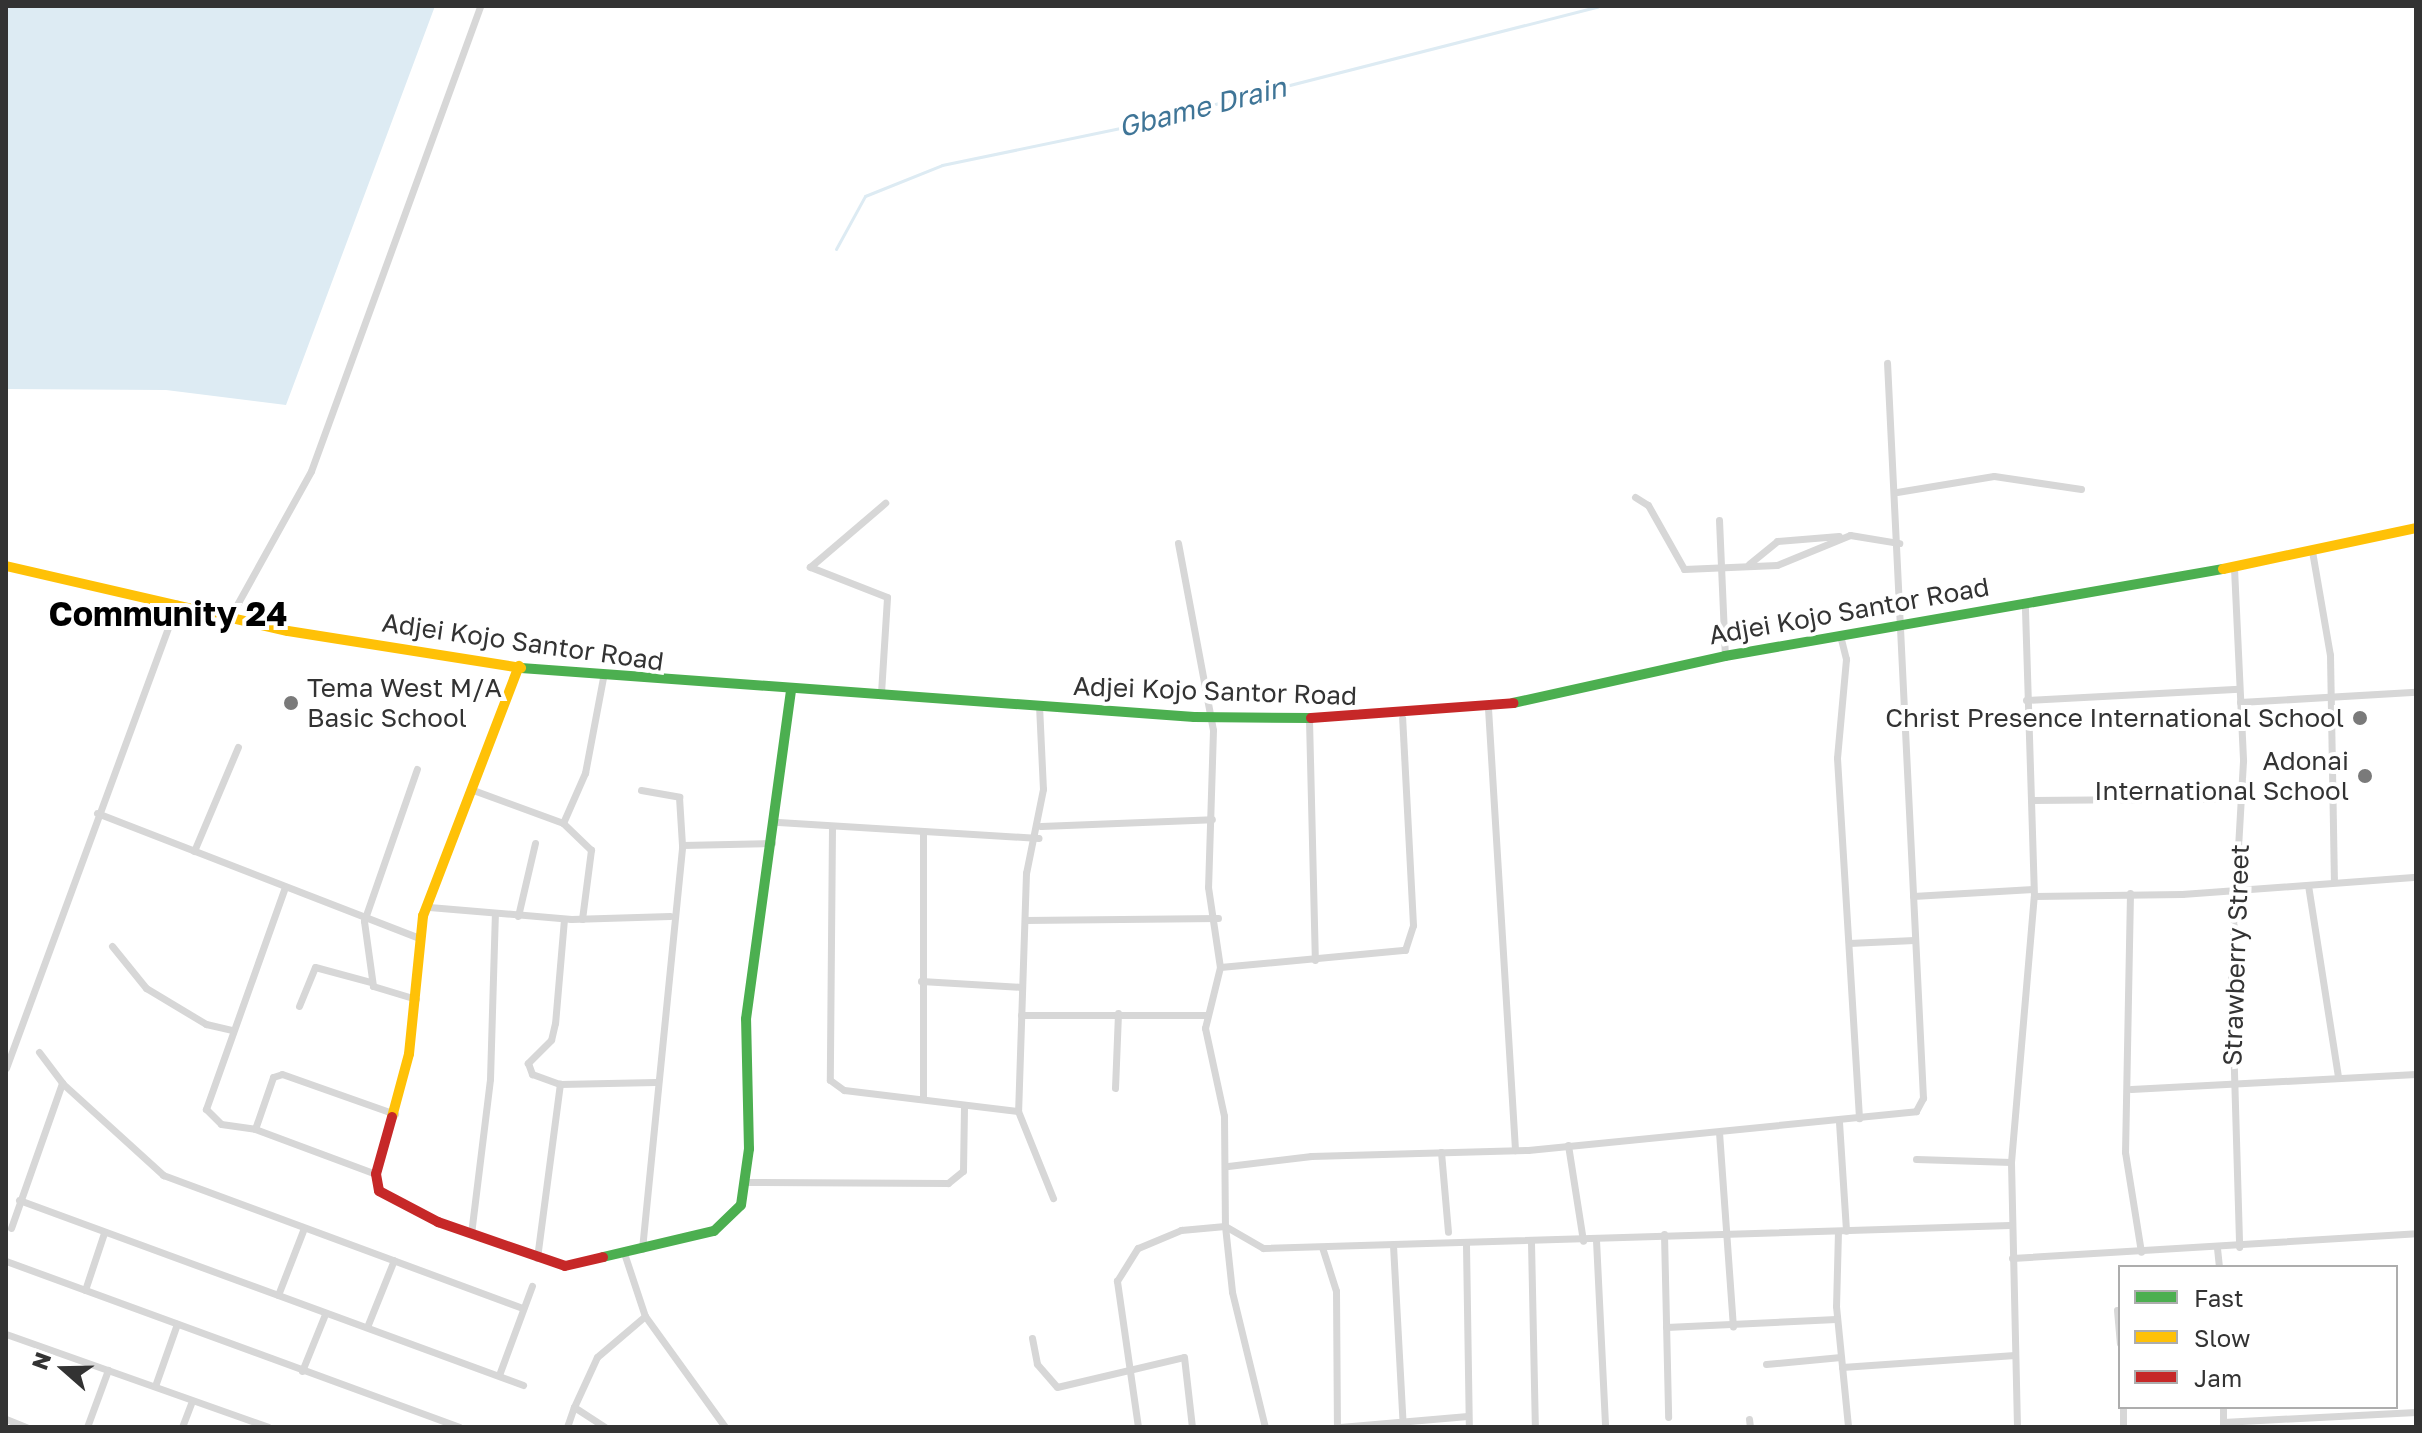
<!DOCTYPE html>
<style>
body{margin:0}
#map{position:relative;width:2422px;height:1433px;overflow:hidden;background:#fff;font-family:"Golos Text",sans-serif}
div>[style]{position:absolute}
.water>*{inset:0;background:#ddebf3}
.stream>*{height:3px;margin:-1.5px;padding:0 1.5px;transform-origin:1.5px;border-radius:1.5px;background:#ddebf3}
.street>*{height:7px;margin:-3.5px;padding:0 3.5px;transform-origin:3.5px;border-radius:3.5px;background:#d7d7d7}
.fast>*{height:10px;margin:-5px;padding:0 5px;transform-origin:5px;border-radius:5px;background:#4caf50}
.slow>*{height:10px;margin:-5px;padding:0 5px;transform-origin:5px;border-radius:5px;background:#ffc107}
.jam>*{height:10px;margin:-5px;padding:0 5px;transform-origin:5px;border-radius:5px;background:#c62828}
.dots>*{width:22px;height:22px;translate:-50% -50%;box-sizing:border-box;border:4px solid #fff;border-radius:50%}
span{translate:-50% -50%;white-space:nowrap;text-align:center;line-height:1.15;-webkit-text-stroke:8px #fff;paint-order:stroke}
.street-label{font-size:26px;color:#333}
.poi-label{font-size:26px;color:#333}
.left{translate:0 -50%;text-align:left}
.right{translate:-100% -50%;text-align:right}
.water-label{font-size:28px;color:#3f7597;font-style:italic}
.district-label{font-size:34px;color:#000;font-weight:700}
.frame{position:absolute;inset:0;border:8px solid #333;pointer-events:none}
.legend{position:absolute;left:2118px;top:1265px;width:280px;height:144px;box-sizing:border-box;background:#fff;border:2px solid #adadad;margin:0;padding:10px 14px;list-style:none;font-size:24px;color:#333}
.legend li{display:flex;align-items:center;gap:16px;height:40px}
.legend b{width:40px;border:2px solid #adadad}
.north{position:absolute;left:24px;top:1329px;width:80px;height:80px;-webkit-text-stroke:6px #fff;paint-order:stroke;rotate:290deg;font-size:22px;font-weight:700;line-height:32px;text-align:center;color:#333}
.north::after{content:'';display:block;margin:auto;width:28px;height:36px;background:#333;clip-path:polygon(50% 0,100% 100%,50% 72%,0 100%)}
</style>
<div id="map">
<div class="water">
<div style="clip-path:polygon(6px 6px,435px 6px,286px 405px,166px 390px,6px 389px)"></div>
</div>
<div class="stream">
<div style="left:836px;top:249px;width:60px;rotate:-61.3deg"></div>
<div style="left:865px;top:196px;width:83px;rotate:-21.9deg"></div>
<div style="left:942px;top:165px;width:187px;rotate:-11.7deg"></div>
<div style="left:1125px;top:127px;width:488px;rotate:-14.3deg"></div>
</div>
<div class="street">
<div style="left:1897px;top:492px;width:98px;rotate:-9.4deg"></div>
<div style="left:1994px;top:476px;width:88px;rotate:8.5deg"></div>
<div style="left:1635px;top:497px;width:15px;rotate:32deg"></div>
<div style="left:1648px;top:505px;width:73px;rotate:60.6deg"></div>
<div style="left:1684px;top:569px;width:93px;rotate:-2.5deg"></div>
<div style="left:1777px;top:565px;width:79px;rotate:-22.3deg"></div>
<div style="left:1850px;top:535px;width:50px;rotate:9.3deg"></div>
<div style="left:1719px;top:520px;width:136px;rotate:87.5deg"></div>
<div style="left:1178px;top:543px;width:190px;rotate:79.4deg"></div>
<div style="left:1213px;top:730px;width:157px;rotate:91.8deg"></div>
<div style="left:1208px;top:887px;width:81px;rotate:81.5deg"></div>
<div style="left:1220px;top:967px;width:63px;rotate:103.8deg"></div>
<div style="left:1205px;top:1028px;width:90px;rotate:77.8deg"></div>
<div style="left:1224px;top:1116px;width:110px;rotate:89.5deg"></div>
<div style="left:1225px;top:1226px;width:66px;rotate:83.9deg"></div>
<div style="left:1232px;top:1292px;width:139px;rotate:76.3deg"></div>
<div style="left:2312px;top:551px;width:106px;rotate:80.2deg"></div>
<div style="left:2330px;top:655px;width:227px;rotate:89deg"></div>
<div style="left:1749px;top:564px;width:36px;rotate:-39deg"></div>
<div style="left:1777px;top:541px;width:62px;rotate:-4.6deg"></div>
<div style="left:2234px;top:568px;width:193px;rotate:87.3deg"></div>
<div style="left:2243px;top:761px;width:210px;rotate:93.3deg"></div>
<div style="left:2231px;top:971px;width:276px;rotate:88.3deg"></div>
<div style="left:229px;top:619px;width:169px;rotate:-61deg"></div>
<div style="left:311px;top:471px;width:495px;rotate:-70deg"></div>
<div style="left:1840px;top:635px;width:25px;rotate:76deg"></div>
<div style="left:1846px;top:659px;width:99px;rotate:95.2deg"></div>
<div style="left:1837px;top:758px;width:361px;rotate:86.5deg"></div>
<div style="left:881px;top:693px;width:96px;rotate:-86.4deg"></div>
<div style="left:887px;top:597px;width:83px;rotate:-158.7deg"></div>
<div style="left:810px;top:567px;width:99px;rotate:-40.5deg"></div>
<div style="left:2026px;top:700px;width:213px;rotate:-3deg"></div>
<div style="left:2240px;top:702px;width:176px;rotate:-3.3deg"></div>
<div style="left:1039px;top:705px;width:84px;rotate:87.3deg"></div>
<div style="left:1043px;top:789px;width:86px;rotate:101.4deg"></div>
<div style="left:1026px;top:873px;width:238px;rotate:91.9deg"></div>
<div style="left:1018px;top:1111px;width:94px;rotate:68.1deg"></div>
<div style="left:1488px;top:708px;width:443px;rotate:86.5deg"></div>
<div style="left:1309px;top:719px;width:241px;rotate:88.6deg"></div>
<div style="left:473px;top:790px;width:96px;rotate:20.1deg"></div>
<div style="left:641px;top:790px;width:39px;rotate:10deg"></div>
<div style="left:679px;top:797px;width:48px;rotate:86.4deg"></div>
<div style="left:2031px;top:800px;width:211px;rotate:-0.5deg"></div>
<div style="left:97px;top:813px;width:346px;rotate:21.2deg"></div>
<div style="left:778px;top:822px;width:261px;rotate:3.5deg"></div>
<div style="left:1041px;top:826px;width:171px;rotate:-2.3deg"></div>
<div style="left:832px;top:827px;width:253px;rotate:90.5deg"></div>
<div style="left:830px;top:1080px;width:17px;rotate:36deg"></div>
<div style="left:844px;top:1090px;width:175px;rotate:6.9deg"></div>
<div style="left:923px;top:834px;width:264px;rotate:90deg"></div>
<div style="left:194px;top:851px;width:113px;rotate:-67.1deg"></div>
<div style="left:2308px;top:885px;width:194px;rotate:81.1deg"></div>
<div style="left:285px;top:887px;width:236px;rotate:109.6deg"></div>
<div style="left:206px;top:1109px;width:21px;rotate:45deg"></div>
<div style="left:221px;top:1124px;width:34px;rotate:8deg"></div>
<div style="left:255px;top:1129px;width:129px;rotate:20.4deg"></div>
<div style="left:2130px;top:893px;width:259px;rotate:91.1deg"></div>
<div style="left:2125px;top:1152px;width:101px;rotate:80.9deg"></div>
<div style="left:1913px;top:896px;width:120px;rotate:-3.3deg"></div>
<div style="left:2034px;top:896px;width:148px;rotate:-0.8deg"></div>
<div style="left:2182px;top:894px;width:235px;rotate:-4.2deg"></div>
<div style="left:429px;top:907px;width:143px;rotate:4.8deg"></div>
<div style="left:571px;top:919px;width:99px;rotate:-1.7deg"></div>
<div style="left:518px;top:916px;width:75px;rotate:-76.9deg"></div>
<div style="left:564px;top:919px;width:104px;rotate:94.9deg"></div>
<div style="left:555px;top:1023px;width:17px;rotate:103deg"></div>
<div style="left:551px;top:1040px;width:33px;rotate:135deg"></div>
<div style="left:528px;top:1063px;width:12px;rotate:70deg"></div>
<div style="left:532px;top:1074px;width:30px;rotate:20deg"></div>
<div style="left:560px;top:1084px;width:96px;rotate:-1.2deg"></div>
<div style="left:582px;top:919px;width:70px;rotate:-82.6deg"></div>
<div style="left:591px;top:850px;width:39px;rotate:-136deg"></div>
<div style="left:563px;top:823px;width:55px;rotate:-66.3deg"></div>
<div style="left:585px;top:773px;width:97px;rotate:-79.3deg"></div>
<div style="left:1025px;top:920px;width:193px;rotate:-0.6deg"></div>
<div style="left:1849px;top:943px;width:65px;rotate:-2.6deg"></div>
<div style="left:112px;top:946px;width:54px;rotate:51deg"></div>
<div style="left:146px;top:988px;width:70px;rotate:31deg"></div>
<div style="left:206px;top:1024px;width:26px;rotate:13deg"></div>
<div style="left:1220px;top:967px;width:186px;rotate:-5.3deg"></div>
<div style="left:1405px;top:950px;width:26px;rotate:-72deg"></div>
<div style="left:1413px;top:925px;width:207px;rotate:-93deg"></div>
<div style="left:921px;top:981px;width:101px;rotate:3.4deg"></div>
<div style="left:416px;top:999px;width:45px;rotate:-163.2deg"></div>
<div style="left:373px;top:986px;width:66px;rotate:-97.9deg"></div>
<div style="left:364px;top:921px;width:161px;rotate:-70.8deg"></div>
<div style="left:299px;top:1006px;width:42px;rotate:-67.7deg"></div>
<div style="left:315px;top:967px;width:58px;rotate:15deg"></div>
<div style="left:1021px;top:1015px;width:185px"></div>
<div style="left:39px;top:1052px;width:39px;rotate:53deg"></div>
<div style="left:62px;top:1083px;width:137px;rotate:42.3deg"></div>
<div style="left:163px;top:1175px;width:384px;rotate:20.3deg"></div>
<div style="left:6px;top:1068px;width:495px;rotate:-69.8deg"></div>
<div style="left:1115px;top:1088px;width:75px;rotate:-87.7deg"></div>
<div style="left:2131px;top:1089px;width:285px;rotate:-3deg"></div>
<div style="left:1839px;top:1122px;width:109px;rotate:86.3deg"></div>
<div style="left:255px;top:1129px;width:55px;rotate:-70.9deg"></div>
<div style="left:273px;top:1077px;width:9px;rotate:-18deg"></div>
<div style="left:282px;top:1074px;width:120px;rotate:19.5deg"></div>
<div style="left:1719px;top:1132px;width:195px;rotate:85.9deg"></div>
<div style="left:1568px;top:1145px;width:97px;rotate:81.1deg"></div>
<div style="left:1441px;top:1152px;width:80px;rotate:85deg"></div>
<div style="left:1916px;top:1159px;width:95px;rotate:1.8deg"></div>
<div style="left:1228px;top:1166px;width:84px;rotate:-6.9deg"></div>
<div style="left:1311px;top:1156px;width:217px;rotate:-1.6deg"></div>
<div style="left:1528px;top:1150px;width:390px;rotate:-5.7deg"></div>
<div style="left:1916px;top:1111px;width:15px;rotate:-62deg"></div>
<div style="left:1923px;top:1098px;width:736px;rotate:-92.8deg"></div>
<div style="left:744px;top:1182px;width:204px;rotate:0.3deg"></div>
<div style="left:948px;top:1183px;width:19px;rotate:-39deg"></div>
<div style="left:963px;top:1171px;width:66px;rotate:-89.1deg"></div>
<div style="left:19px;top:1200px;width:537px;rotate:20.16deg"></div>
<div style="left:11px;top:1228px;width:154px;rotate:-70.6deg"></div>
<div style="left:1838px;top:1231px;width:75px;rotate:91.5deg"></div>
<div style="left:1836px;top:1306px;width:122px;rotate:84.3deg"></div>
<div style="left:471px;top:1234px;width:156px;rotate:-83deg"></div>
<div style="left:490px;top:1079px;width:165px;rotate:-88.3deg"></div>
<div style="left:1664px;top:1234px;width:183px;rotate:88.7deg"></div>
<div style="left:1596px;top:1240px;width:187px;rotate:87.2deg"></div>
<div style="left:1531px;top:1242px;width:185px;rotate:88.8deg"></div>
<div style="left:1393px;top:1245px;width:182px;rotate:86.9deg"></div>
<div style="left:1466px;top:1245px;width:182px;rotate:89.1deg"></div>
<div style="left:1322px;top:1247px;width:46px;rotate:72.3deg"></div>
<div style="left:1336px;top:1291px;width:136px;rotate:89.6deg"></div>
<div style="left:2217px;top:1248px;width:19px;rotate:84deg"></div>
<div style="left:642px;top:1249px;width:406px;rotate:-84.3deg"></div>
<div style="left:682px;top:845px;width:90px;rotate:-1.3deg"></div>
<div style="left:625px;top:1256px;width:63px;rotate:71.6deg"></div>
<div style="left:645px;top:1316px;width:137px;rotate:54.2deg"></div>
<div style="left:537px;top:1258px;width:176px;rotate:-82.5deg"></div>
<div style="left:2012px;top:1258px;width:405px;rotate:-3.5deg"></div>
<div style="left:6px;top:1261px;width:483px;rotate:20.1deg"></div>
<div style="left:85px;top:1290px;width:60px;rotate:-71.6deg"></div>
<div style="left:278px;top:1295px;width:72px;rotate:-68.8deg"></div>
<div style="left:2117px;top:1310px;width:33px;rotate:85deg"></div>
<div style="left:367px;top:1327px;width:72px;rotate:-68.1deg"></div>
<div style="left:1666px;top:1327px;width:170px;rotate:-2.7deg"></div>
<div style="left:6px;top:1334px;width:278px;rotate:19.5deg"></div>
<div style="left:1032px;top:1338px;width:26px;rotate:79deg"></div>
<div style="left:1037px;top:1364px;width:30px;rotate:49deg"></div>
<div style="left:1057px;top:1387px;width:130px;rotate:-13.3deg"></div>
<div style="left:1184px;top:1357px;width:70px;rotate:83.5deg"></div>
<div style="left:1766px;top:1364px;width:75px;rotate:-5.3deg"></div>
<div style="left:1842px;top:1367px;width:173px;rotate:-4deg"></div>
<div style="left:302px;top:1371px;width:61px;rotate:-68deg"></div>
<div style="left:499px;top:1375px;width:95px;rotate:-69.7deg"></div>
<div style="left:155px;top:1386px;width:66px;rotate:-70.5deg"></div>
<div style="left:574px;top:1407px;width:55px;rotate:-65.3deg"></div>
<div style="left:597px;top:1357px;width:63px;rotate:-40.5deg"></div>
<div style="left:2223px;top:1407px;width:20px;rotate:90deg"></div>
<div style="left:6px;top:1419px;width:22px;rotate:22deg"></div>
<div style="left:1749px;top:1419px;width:8px;rotate:83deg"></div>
<div style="left:2223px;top:1422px;width:193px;rotate:-3deg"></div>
<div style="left:87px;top:1427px;width:61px;rotate:-69.8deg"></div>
<div style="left:182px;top:1427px;width:28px;rotate:-69deg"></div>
<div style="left:567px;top:1427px;width:21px;rotate:-71deg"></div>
<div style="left:574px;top:1407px;width:37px;rotate:33deg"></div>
<div style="left:1138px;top:1427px;width:148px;rotate:-98.2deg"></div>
<div style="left:1117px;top:1281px;width:39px;rotate:-58deg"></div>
<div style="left:1138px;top:1248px;width:47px;rotate:-22.7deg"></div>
<div style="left:1181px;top:1230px;width:44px;rotate:-5.2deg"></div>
<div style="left:1225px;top:1226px;width:44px;rotate:30.1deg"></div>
<div style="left:1263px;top:1248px;width:747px;rotate:-1.76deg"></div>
<div style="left:1340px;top:1427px;width:128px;rotate:-4.9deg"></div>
<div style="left:2017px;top:1427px;width:265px;rotate:-91.3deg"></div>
<div style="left:2011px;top:1162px;width:267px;rotate:-85.1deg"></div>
<div style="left:2034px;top:896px;width:294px;rotate:-91.8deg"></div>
<div style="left:2123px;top:1427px;width:20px;rotate:-90deg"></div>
</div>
<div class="fast">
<div style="left:521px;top:668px;width:675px;rotate:4.16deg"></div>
<div style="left:1194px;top:717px;width:117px;rotate:0.5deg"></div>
<div style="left:1513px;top:703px;width:217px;rotate:-12.5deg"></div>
<div style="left:1725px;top:656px;width:506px;rotate:-9.91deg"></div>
<div style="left:603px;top:1257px;width:114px;rotate:-13.2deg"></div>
<div style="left:714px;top:1231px;width:37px;rotate:-44deg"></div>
<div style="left:741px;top:1205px;width:57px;rotate:-81.9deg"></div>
<div style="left:749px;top:1149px;width:130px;rotate:-91.3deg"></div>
<div style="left:746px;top:1019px;width:331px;rotate:-82.2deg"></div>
</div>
<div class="slow">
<div style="left:6px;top:566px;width:289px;rotate:13deg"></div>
<div style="left:288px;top:631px;width:236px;rotate:9deg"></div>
<div style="left:2223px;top:569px;width:197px;rotate:-12deg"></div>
<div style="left:392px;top:1117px;width:65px;rotate:-74.9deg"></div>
<div style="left:409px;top:1054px;width:139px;rotate:-84.2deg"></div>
<div style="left:423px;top:916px;width:268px;rotate:-69deg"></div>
</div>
<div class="jam">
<div style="left:1311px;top:718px;width:203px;rotate:-4.2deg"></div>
<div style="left:392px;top:1117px;width:59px;rotate:105.7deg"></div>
<div style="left:376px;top:1174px;width:17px;rotate:80deg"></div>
<div style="left:379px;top:1191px;width:67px;rotate:27.7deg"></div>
<div style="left:438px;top:1222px;width:134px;rotate:19.1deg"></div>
<div style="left:565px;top:1266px;width:39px;rotate:-13deg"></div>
</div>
<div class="dots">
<div style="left:291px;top:703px;background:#7a7a7a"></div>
<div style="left:2360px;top:718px;background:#7a7a7a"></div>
<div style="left:2365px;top:776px;background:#7a7a7a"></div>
</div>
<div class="street-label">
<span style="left:1849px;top:611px;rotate:-10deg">Adjei Kojo Santor Road</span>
<span style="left:523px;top:642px;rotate:8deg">Adjei Kojo Santor Road</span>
<span style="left:1215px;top:691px;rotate:2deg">Adjei Kojo Santor Road</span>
<span style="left:2236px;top:955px;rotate:-88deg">Strawberry Street</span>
</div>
<div class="poi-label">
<span class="left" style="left:307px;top:703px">Tema West M/A<br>Basic School</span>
<span class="right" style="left:2344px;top:718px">Christ Presence International School</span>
<span class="right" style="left:2349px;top:776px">Adonai<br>International School</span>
</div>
<div class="water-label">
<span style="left:1202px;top:107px;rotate:-14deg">Gbame Drain</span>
</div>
<div class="district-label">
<span style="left:168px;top:614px">Community 24</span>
</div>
<div class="frame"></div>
<ul class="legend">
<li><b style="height:10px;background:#4caf50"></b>Fast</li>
<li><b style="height:10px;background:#ffc107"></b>Slow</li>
<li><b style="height:10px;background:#c62828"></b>Jam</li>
</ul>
<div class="north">N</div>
</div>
